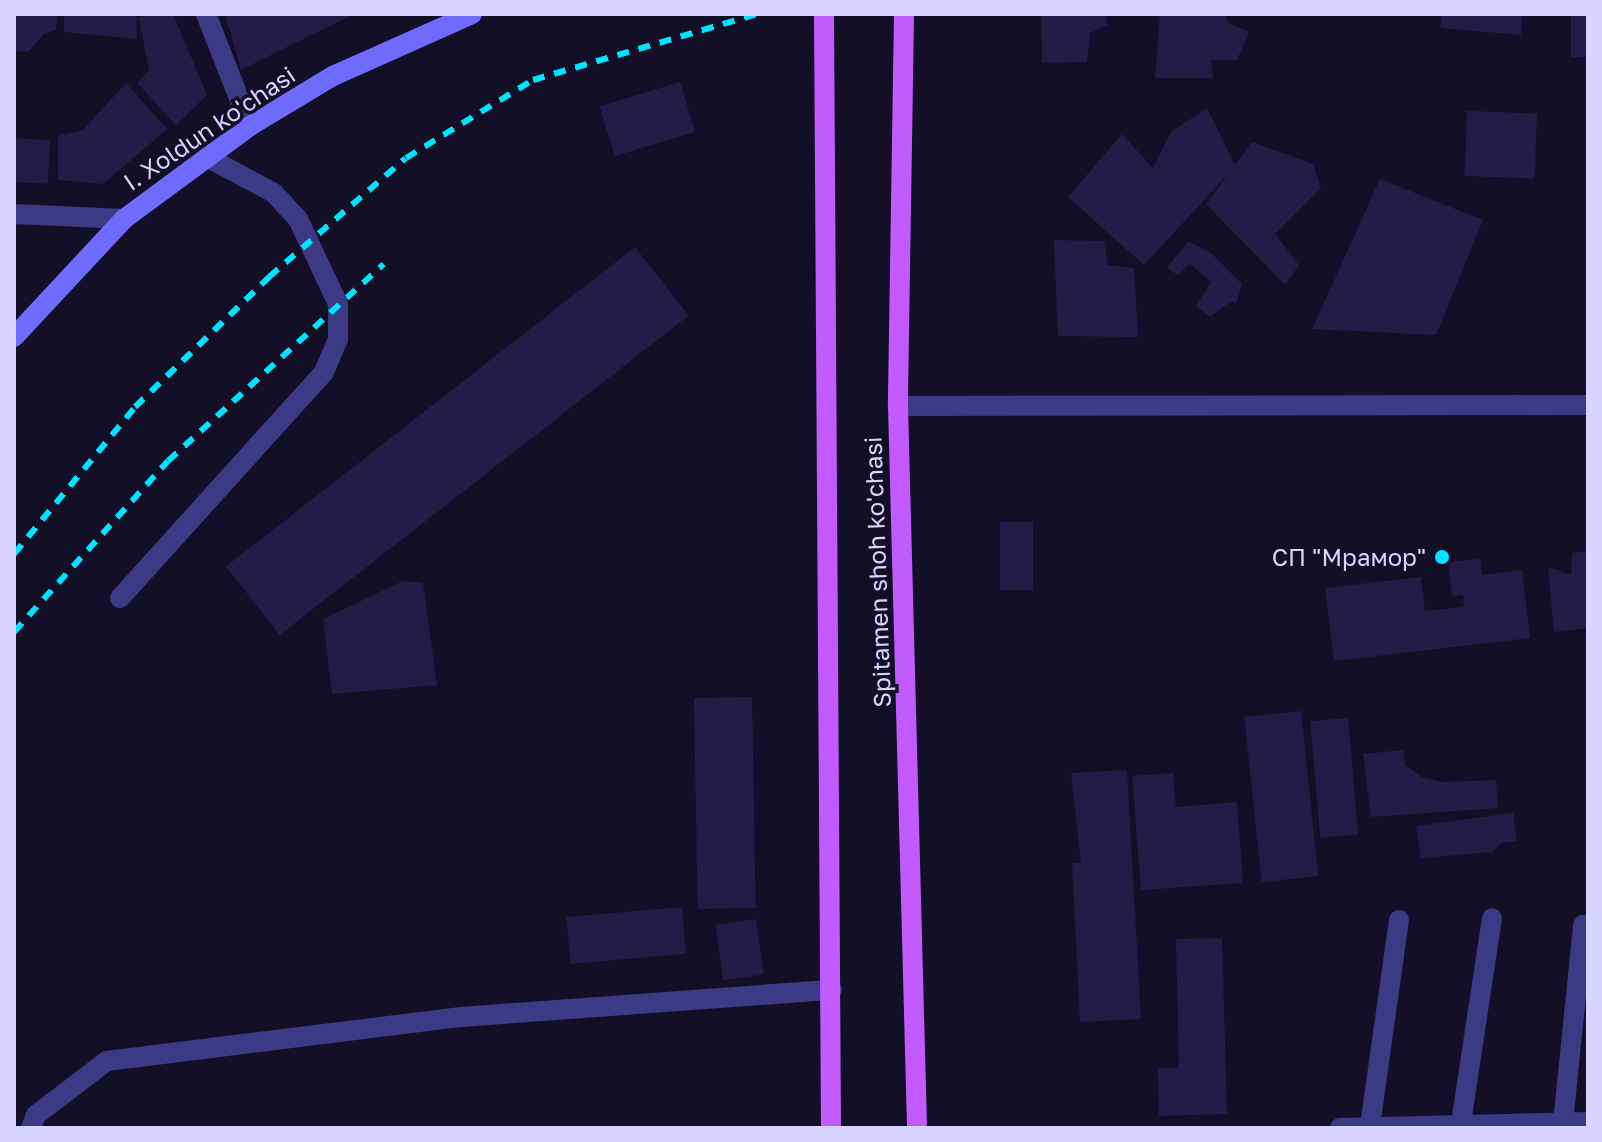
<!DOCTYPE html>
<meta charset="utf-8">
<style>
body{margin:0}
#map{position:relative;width:1602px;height:1142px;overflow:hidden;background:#130f26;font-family:"Golos Text",sans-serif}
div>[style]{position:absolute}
.building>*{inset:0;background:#241b47;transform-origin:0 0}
.lane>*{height:20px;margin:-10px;padding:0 10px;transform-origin:10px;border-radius:10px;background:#3d3a85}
.street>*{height:20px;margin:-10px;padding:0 10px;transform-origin:10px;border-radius:10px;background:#3d3a85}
.secondary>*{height:20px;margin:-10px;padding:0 10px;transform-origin:10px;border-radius:10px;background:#6f6bff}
.primary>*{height:20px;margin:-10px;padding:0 10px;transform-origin:10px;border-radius:10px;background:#c25bff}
.rail>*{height:6px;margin-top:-3px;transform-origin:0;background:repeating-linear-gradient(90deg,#00e5ff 0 12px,transparent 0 22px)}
.dots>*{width:22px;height:22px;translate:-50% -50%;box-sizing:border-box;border:4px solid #130f26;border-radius:50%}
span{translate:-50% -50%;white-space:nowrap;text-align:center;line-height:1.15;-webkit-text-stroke:7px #130f26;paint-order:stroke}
.street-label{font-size:24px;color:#d9d4ff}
.poi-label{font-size:24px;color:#d9d4ff}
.right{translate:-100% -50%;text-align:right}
.frame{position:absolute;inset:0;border:16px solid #d9d4ff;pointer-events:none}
</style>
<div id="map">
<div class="building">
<div style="clip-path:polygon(14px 14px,57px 14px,56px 30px,44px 34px,28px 52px,14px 51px)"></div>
<div style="clip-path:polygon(64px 14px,136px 14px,137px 39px,64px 32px)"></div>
<div style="clip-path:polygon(173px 14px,207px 95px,176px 125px,137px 83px,149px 71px,139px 17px)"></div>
<div style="clip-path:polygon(225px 14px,354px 14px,241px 70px)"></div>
<div style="clip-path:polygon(1041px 14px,1106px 14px,1107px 25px,1090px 33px,1087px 62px,1042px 63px)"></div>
<div style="clip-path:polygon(1160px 14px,1225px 14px,1227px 22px,1249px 32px,1237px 60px,1211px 60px,1213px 78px,1155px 78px)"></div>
<div style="clip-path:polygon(1442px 14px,1522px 14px,1521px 35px,1440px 28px)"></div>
<div style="left:1571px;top:14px;width:17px;height:43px"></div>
<div style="left:680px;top:82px;width:52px;height:84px;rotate:73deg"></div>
<div style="clip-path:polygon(126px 83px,167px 129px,103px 184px,58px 180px,58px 136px,83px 130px)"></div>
<div style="clip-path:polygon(1207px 108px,1235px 165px,1252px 142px,1313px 164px,1321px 188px,1275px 234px,1299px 265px,1285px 285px,1206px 204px,1229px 173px,1144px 265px,1068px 197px,1122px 134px,1153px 168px,1171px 132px)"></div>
<div style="left:1467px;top:111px;width:70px;height:65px;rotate:2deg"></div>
<div style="left:14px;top:138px;width:36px;height:44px;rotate:3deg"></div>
<div style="clip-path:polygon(1380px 179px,1483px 220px,1436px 335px,1312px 329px)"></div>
<div style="clip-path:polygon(1054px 240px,1104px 241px,1108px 265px,1134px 268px,1138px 337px,1058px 336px)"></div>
<div style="clip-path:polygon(1188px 241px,1211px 253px,1242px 284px,1236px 304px,1231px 301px,1210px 317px,1196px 306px,1211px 282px,1190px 264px,1178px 275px,1167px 268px)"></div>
<div style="left:635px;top:247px;width:87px;height:519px;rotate:52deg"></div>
<div style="left:1000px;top:522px;width:33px;height:68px"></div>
<div style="clip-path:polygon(1588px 551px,1588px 628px,1554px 632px,1548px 567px,1571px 575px,1572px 553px)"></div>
<div style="clip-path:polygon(1480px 559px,1482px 575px,1522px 570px,1530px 638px,1334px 661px,1325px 588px,1421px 577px,1425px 611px,1464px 607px,1463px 595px,1452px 596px,1448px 562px)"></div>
<div style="clip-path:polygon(403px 581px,423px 583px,437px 685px,332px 694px,323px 619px)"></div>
<div style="left:752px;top:697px;width:211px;height:58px;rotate:89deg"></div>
<div style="left:1301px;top:711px;width:166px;height:57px;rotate:84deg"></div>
<div style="left:1348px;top:718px;width:117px;height:38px;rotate:85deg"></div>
<div style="clip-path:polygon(1403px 750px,1405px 764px,1421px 777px,1442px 782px,1496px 780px,1498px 808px,1371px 817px,1363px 754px)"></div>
<div style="clip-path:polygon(1127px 770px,1141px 1019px,1080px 1022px,1072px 863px,1081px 863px,1071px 773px)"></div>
<div style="clip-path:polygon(1173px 773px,1176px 807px,1237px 802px,1243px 883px,1141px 890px,1132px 776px)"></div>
<div style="clip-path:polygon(1513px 813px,1517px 841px,1502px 843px,1492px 852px,1421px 858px,1416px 826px)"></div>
<div style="left:682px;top:907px;width:47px;height:116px;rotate:85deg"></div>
<div style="left:756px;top:919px;width:56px;height:41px;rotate:82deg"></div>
<div style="clip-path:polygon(1222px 938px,1227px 1114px,1159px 1116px,1158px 1068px,1179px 1068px,1176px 939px)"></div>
</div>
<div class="lane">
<div style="left:120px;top:598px;width:304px;rotate:-47.9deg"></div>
<div style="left:324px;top:372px;width:36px;rotate:-67deg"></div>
<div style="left:338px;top:339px;width:35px;rotate:-90deg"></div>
<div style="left:338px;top:304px;width:94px;rotate:-115.2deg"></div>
<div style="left:298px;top:219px;width:35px;rotate:-133deg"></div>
<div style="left:274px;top:193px;width:76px;rotate:-151.8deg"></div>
<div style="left:1461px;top:1123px;width:207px;rotate:-81.4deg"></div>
<div style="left:1563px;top:1123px;width:199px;rotate:-84.2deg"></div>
<div style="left:1370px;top:1126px;width:208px;rotate:-82deg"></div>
<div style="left:31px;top:1128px;width:14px;rotate:-69deg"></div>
<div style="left:36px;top:1115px;width:89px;rotate:-37.3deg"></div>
<div style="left:107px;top:1061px;width:357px;rotate:-7.1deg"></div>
<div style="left:461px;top:1017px;width:372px;rotate:-4.2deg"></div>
<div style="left:1340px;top:1128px;width:248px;rotate:-1.4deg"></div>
</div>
<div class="street">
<div style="left:206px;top:14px;width:120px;rotate:68.6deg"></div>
<div style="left:14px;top:214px;width:110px;rotate:2.6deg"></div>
<div style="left:898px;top:406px;width:690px;rotate:-0.08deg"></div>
</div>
<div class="secondary">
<div style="left:14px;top:337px;width:161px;rotate:-47deg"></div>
<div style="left:124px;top:219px;width:157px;rotate:-36.4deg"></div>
<div style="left:250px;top:126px;width:97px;rotate:-31.1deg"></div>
<div style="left:333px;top:76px;width:152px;rotate:-24deg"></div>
</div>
<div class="primary">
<div style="left:824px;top:14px;width:1114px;rotate:89.64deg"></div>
<div style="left:904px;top:14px;width:392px;rotate:90.9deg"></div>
<div style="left:898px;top:406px;width:722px;rotate:88.49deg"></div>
</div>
<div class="rail">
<div style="left:14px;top:554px;width:190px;rotate:-50.5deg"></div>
<div style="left:135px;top:407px;width:187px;rotate:-44.1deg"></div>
<div style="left:269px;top:277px;width:181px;rotate:-41deg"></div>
<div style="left:406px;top:158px;width:149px;rotate:-31.6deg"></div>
<div style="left:533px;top:80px;width:234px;rotate:-16.4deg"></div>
<div style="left:14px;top:632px;width:230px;rotate:-48deg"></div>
<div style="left:168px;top:461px;width:292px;rotate:-42.4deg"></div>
</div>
<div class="dots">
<div style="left:1442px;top:557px;background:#00e5ff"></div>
</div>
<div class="street-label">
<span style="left:209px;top:128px;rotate:-34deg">I. Xoldun ko'chasi</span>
<span style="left:877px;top:572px;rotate:-92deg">Spitamen shoh ko'chasi</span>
</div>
<div class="poi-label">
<span class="right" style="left:1426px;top:557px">СП "Мрамор"</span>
</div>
<div class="frame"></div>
</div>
